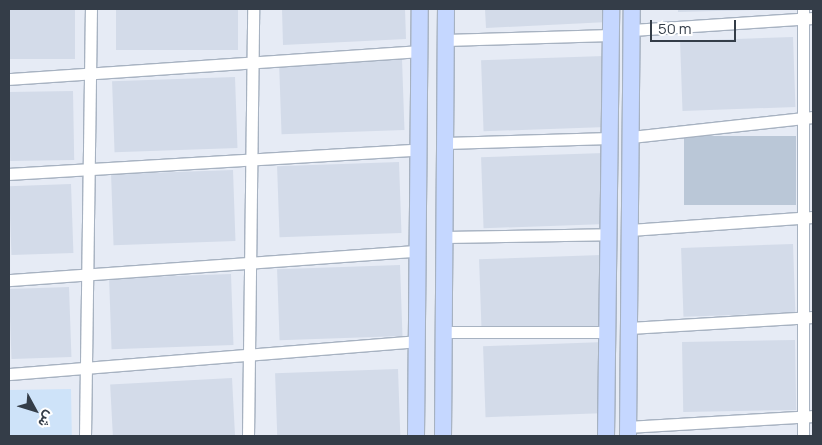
<!DOCTYPE html>
<meta charset="utf-8">
<style>
body{margin:0}
#map{position:relative;width:822px;height:445px;overflow:hidden;background:#e6ebf5;font-family:Manrope,Vazirmatn,sans-serif}
div>[style]{position:absolute}
.residential>*{inset:0;background:#d3dbe9;transform-origin:0 0}
.commercial>*{inset:0;background:#cee3f9;transform-origin:0 0}
.building>*{inset:0;background:#bac7d7;transform-origin:0 0}
.roads{filter:drop-shadow(1px 0 #a7b2c1) drop-shadow(-1px 0 #a7b2c1) drop-shadow(0 1px #a7b2c1) drop-shadow(0 -1px #a7b2c1)}
.street>*{height:11px;margin:-5.5px;padding:0 5.5px;transform-origin:5.5px;border-radius:5.5px;background:#fff}
.secondary>*{height:16px;margin:-8px;padding:0 8px;transform-origin:8px;border-radius:8px;background:#c5d7ff}
span{translate:-50% -50%;white-space:nowrap;text-align:center;line-height:1.15;-webkit-text-stroke:5px #fff;paint-order:stroke}
.frame{position:absolute;inset:0;border:10px solid #343d48;pointer-events:none}
.north{position:absolute;left:10px;top:385px;width:50px;height:50px;-webkit-text-stroke:4px #fff;paint-order:stroke;rotate:129deg;font-size:14px;font-weight:700;line-height:20px;text-align:center;color:#343d48}
.north::after{content:'';display:block;margin:auto;width:18px;height:22px;background:#343d48;clip-path:polygon(50% 0,100% 100%,50% 72%,0 100%)}
.scale{position:absolute;left:650px;top:20px;width:86px;height:22px;box-sizing:border-box;border:2px solid #343d48;border-top:0;padding-left:6px;font-size:15px;line-height:18px;white-space:nowrap;color:#343d48;-webkit-text-stroke:4px #fff;paint-order:stroke}
</style>
<div id="map">
<div class="residential">
<div style="left:9px;top:9px;width:66px;height:50px"></div>
<div style="left:116px;top:9px;width:122px;height:41px"></div>
<div style="clip-path:polygon(282px 9px,405px 9px,406px 39px,283px 45px)"></div>
<div style="clip-path:polygon(485px 9px,608px 9px,608px 22px,486px 28px)"></div>
<div style="clip-path:polygon(678px 9px,791px 9px,678px 12px)"></div>
<div style="left:793px;top:37px;width:70px;height:113px;rotate:88deg"></div>
<div style="left:604px;top:56px;width:71px;height:123px;rotate:88deg"></div>
<div style="left:402px;top:59px;width:71px;height:123px;rotate:88deg"></div>
<div style="left:235px;top:77px;width:71px;height:123px;rotate:88deg"></div>
<div style="left:73px;top:91px;width:69px;height:64px;rotate:89deg"></div>
<div style="left:604px;top:153px;width:71px;height:123px;rotate:88deg"></div>
<div style="left:399px;top:162px;width:71px;height:122px;rotate:88deg"></div>
<div style="left:233px;top:170px;width:71px;height:122px;rotate:88deg"></div>
<div style="left:71px;top:184px;width:69px;height:62px;rotate:88deg"></div>
<div style="left:793px;top:244px;width:69px;height:112px;rotate:88deg"></div>
<div style="left:601px;top:255px;width:71px;height:122px;rotate:88deg"></div>
<div style="left:400px;top:265px;width:71px;height:123px;rotate:88deg"></div>
<div style="left:231px;top:274px;width:71px;height:122px;rotate:88deg"></div>
<div style="left:69px;top:287px;width:70px;height:60px;rotate:88deg"></div>
<div style="left:795px;top:340px;width:70px;height:113px;rotate:89deg"></div>
<div style="left:605px;top:342px;width:71px;height:122px;rotate:88deg"></div>
<div style="left:398px;top:369px;width:67px;height:123px;rotate:88deg"></div>
<div style="left:232px;top:378px;width:58px;height:122px;rotate:87deg"></div>
</div>
<div class="commercial">
<div style="left:71px;top:389px;width:47px;height:62px;rotate:89deg"></div>
</div>
<div class="building">
<div style="left:796px;top:136px;width:69px;height:112px;rotate:90deg"></div>
</div>
<div class="roads">
<div class="street">
<div style="left:632px;top:30px;width:181px;rotate:-3.8deg"></div>
<div style="left:445px;top:40px;width:166px;rotate:-1.7deg"></div>
<div style="left:9px;top:79px;width:411px;rotate:-3.9deg"></div>
<div style="left:631px;top:137px;width:183px;rotate:-6.3deg"></div>
<div style="left:445px;top:143px;width:165px;rotate:-1.7deg"></div>
<div style="left:9px;top:174px;width:410px;rotate:-3.4deg"></div>
<div style="left:630px;top:230px;width:183px;rotate:-4.1deg"></div>
<div style="left:445px;top:237px;width:164px;rotate:-1deg"></div>
<div style="left:9px;top:280px;width:409px;rotate:-4.1deg"></div>
<div style="left:629px;top:328px;width:184px;rotate:-3.4deg"></div>
<div style="left:444px;top:332px;width:164px"></div>
<div style="left:9px;top:374px;width:409px;rotate:-4.6deg"></div>
<div style="left:628px;top:427px;width:185px;rotate:-3.4deg"></div>
<div style="left:85px;top:436px;width:427px;rotate:-89.2deg"></div>
<div style="left:248px;top:436px;width:427px;rotate:-89.3deg"></div>
<div style="left:803px;top:436px;width:427px;rotate:-90deg"></div>
</div>
<div class="secondary">
<div style="left:416px;top:436px;width:427px;rotate:-89.5deg"></div>
<div style="left:443px;top:436px;width:427px;rotate:-89.6deg"></div>
<div style="left:606px;top:436px;width:427px;rotate:-89.3deg"></div>
<div style="left:628px;top:436px;width:427px;rotate:-89.5deg"></div>
</div>
</div>
<div class="frame"></div>
<div class="north">ش</div>
<div class="scale">50 m</div>
</div>
